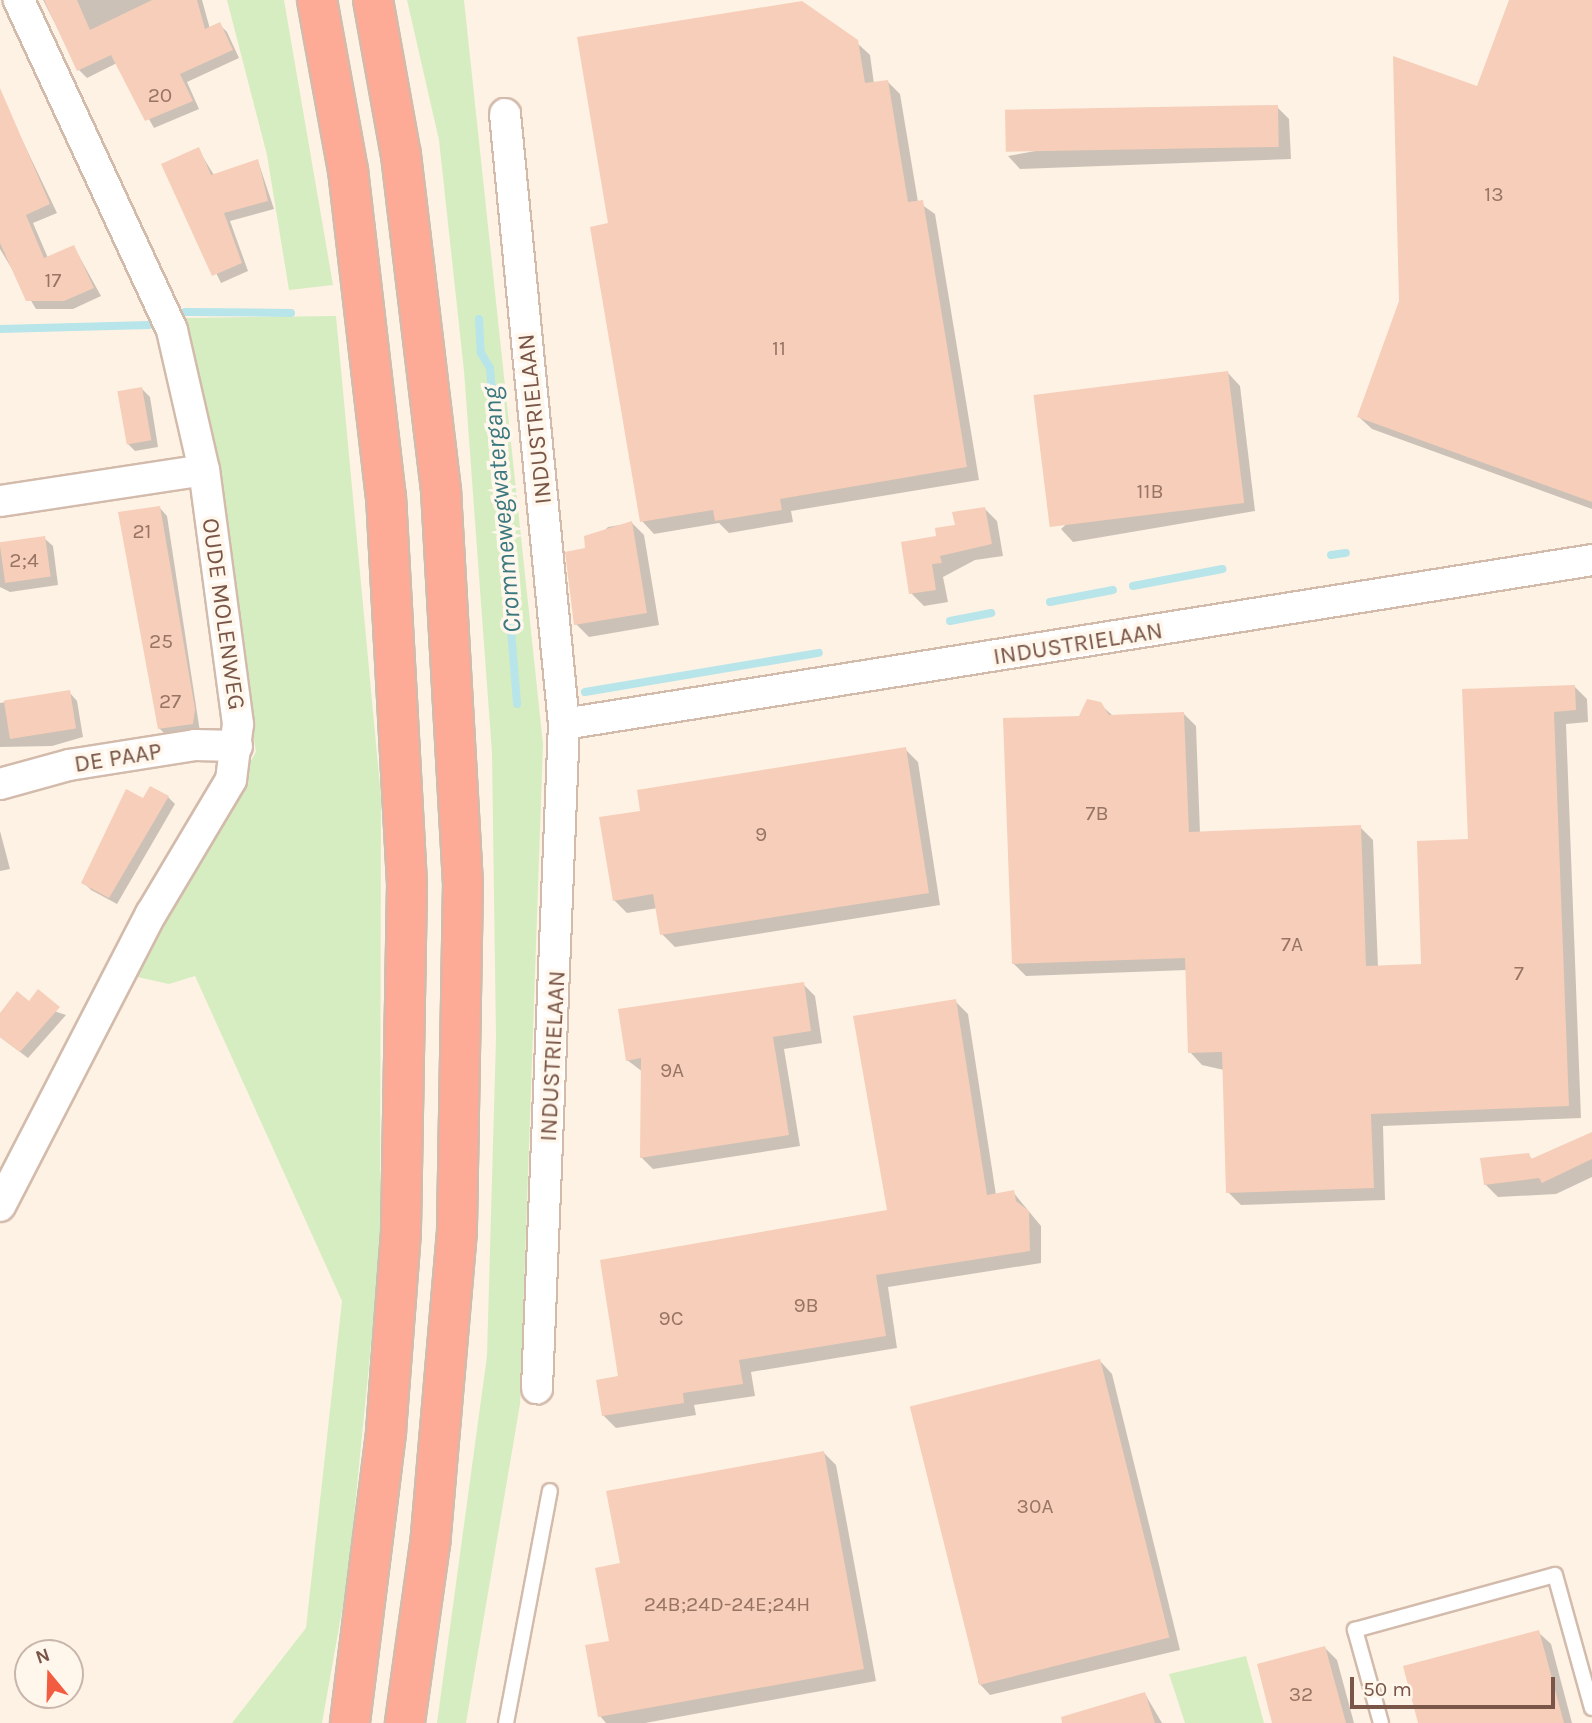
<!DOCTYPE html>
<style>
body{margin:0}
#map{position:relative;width:1592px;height:1723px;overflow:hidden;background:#fef2e4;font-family:Karla,sans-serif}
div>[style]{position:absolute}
.green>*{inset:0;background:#d6edc1}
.shadow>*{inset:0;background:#0003}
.stream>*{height:8px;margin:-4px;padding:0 4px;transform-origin:4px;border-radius:4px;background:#b7e5e9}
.building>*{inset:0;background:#f6ceb9;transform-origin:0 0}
.roads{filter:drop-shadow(2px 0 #d3bbac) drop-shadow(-2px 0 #d3bbac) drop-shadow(0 2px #d3bbac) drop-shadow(0 -2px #d3bbac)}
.lane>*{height:14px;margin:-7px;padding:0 7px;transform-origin:7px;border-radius:7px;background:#fff}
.street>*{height:30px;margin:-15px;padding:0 15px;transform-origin:15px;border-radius:15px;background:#fff}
.highway>*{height:38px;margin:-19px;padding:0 19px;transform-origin:19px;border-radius:19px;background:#fdaa96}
span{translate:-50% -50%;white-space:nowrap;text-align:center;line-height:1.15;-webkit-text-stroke:7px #fff6ec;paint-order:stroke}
.number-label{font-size:21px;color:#987464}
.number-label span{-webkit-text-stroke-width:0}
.street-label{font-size:24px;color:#795647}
.water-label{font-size:26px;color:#3a787f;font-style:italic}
.north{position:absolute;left:14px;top:1639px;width:70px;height:70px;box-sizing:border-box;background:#fff6ec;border:2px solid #c9b6aa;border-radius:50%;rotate:341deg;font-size:19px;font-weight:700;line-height:28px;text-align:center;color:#795647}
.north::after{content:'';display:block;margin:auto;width:24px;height:32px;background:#f25c40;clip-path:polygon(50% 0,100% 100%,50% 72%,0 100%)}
.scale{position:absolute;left:1350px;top:1677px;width:205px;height:32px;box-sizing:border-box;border:4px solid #795647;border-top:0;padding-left:9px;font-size:21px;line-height:24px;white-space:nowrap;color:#795647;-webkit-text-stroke:5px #fff6ec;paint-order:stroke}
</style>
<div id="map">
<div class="green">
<div style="clip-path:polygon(227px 0,284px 0,333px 285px,289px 290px,267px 155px)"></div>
<div style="clip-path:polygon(407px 0,464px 0,543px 744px,520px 1404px,466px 1723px,437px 1723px,487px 1356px,496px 1038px,492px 753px,464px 371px,439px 140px)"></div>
<div style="clip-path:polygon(336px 316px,381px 797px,380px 1254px,348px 1577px,322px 1723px,232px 1723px,306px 1628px,342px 1301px,195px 976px,169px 984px,128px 975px,256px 752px,185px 318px)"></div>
<div style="clip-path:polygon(1246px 1656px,1264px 1723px,1185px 1723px,1169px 1674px)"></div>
</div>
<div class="shadow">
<div style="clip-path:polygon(43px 0,202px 0,210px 29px,219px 24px,227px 32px,239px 58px,187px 82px,199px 109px,154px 128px,117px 63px,87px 78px,79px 70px)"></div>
<div style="clip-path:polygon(1511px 0,1592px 0,1592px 509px,1372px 429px,1359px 417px)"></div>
<div style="clip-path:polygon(856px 42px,870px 55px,874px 84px,888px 82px,900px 94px,918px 202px,935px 214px,979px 480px,791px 511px,793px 522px,729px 533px,719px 523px,654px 534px,642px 521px,610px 224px)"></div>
<div style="clip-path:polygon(1277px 107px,1289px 119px,1291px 159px,1020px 169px,1008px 156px)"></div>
<div style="clip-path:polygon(13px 121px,57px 213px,33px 223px,48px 258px,74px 247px,101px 296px,73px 309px,36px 309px,0 249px,0 127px)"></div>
<div style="clip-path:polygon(198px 149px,214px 175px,258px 161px,274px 209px,230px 221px,248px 271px,221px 283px,163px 165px)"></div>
<div style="clip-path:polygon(1228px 373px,1240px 386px,1255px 511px,1073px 542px,1061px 529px)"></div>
<div style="clip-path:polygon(142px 389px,150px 397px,158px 447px,135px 451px,127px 443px)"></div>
<div style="clip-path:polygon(159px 507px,167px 516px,200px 732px,168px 737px,159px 728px)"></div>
<div style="clip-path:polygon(985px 509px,997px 521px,1003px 556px,975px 560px,943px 577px,948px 602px,924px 606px,911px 593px,938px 537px)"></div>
<div style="clip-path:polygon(632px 523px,644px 535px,659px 625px,589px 637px,576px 624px,586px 550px,608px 527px)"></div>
<div style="clip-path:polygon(44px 538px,53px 546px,58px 585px,10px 592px,0 587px,0 544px)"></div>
<div style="clip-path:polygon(1574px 686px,1587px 699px,1588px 722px,1566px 724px,1581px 1118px,1383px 1126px,1385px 1200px,1241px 1205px,1228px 1192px,1224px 1070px,1202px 1065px,1190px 1052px,1187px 970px,1026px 976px,1013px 963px,1080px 717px,1100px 704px,1113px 716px,1184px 714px,1196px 726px,1200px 833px,1360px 827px,1373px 840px,1378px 968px,1423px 966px,1470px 841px,1464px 691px)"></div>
<div style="clip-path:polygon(69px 692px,77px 701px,83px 737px,52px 746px,0 747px,0 703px)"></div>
<div style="clip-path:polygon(905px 749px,918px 762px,940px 905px,675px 947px,662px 934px,658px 908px,627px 913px,614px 900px,642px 813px)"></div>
<div style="clip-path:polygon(168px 797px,175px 804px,117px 904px,91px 890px,83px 882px,144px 801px)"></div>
<div style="clip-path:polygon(0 831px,10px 869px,0 871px)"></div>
<div style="clip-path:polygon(803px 984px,815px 996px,822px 1043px,784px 1049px,800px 1146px,653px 1169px,641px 1157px,643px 1072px,627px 1060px)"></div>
<div style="clip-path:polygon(955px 1001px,968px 1014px,996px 1195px,1013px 1192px,1041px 1226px,1041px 1263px,888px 1287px,897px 1348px,751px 1372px,755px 1396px,694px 1405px,696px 1415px,616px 1428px,603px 1415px,620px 1378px,889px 1212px)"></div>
<div style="clip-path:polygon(30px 1003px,66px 1015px,28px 1058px,0 1037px,0 1016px)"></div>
<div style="clip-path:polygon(1592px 1134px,1592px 1177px,1556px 1194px,1498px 1197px,1485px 1184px,1528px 1155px,1533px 1160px)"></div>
<div style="clip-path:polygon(1100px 1361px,1112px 1374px,1180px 1650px,990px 1695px,978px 1682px)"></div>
<div style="clip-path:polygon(824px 1453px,836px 1465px,876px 1681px,645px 1723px,606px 1723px,600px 1716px,622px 1565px)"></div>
<div style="clip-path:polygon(1538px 1632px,1551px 1644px,1572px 1723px,1420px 1723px)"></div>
<div style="clip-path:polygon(1325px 1648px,1337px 1660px,1354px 1723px,1274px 1723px)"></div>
<div style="clip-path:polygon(1145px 1694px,1162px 1723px,1064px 1723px)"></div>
</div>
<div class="stream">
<div style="left:185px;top:312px;width:106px;rotate:0.5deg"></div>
<div style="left:479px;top:319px;width:34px;rotate:87deg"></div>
<div style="left:481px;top:353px;width:17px;rotate:59deg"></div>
<div style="left:490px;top:368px;width:337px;rotate:85.4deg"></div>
<div style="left:0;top:329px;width:149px;rotate:-1.5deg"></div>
<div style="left:1331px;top:555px;width:15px;rotate:-8deg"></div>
<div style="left:1133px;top:586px;width:91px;rotate:-10.8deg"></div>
<div style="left:1050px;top:602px;width:64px;rotate:-10.8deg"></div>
<div style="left:950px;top:621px;width:42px;rotate:-11deg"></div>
<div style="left:585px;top:692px;width:237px;rotate:-9.5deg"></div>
</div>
<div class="building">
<div style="clip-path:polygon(44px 0,77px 0,90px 30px,152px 0,197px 0,205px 29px,220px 22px,233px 50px,180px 74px,193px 101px,145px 121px,111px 55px,77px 71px)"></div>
<div style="clip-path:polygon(1509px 0,1592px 0,1592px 502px,1357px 417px,1399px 301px,1393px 56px,1477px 86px)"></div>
<div style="clip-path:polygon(802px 1px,858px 40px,865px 83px,888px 80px,908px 202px,923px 200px,967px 467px,780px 499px,782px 510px,715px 521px,713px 510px,640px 522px,590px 227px,608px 223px,577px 37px)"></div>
<div style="clip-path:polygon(0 88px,50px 204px,26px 215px,44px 258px,74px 245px,94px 288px,64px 301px,26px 301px,0 243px)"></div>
<div style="left:1278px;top:105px;width:42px;height:273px;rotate:89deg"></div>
<div style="clip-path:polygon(199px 147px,211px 175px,258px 159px,268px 201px,224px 213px,242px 263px,212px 276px,161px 164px)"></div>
<div style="left:1228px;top:371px;width:133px;height:196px;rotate:83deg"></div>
<div style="left:142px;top:387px;width:54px;height:25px;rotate:80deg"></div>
<div style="clip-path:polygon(160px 506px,195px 709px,193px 724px,158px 729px,118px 512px)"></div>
<div style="clip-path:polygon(985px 507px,992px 544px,940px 556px,942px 563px,932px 564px,936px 590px,909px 594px,901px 542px,936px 536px,935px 528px,955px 525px,952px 512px)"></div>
<div style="clip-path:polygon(632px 521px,647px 613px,574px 625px,565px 552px,585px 548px,584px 536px)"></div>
<div style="left:45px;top:536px;width:41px;height:46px;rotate:82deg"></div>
<div style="clip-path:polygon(1575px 685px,1576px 710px,1554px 712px,1569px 1106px,1371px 1114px,1374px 1188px,1226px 1193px,1222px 1052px,1188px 1053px,1185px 958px,1012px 964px,1003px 718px,1079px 716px,1087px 699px,1101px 702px,1109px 715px,1184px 712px,1189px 832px,1361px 825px,1366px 966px,1421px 964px,1417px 841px,1468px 839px,1462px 689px)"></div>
<div style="left:70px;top:690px;width:39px;height:67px;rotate:81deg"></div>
<div style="clip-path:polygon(906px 747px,929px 893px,660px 935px,653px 894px,613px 901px,599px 817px,640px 811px,637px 790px)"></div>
<div style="clip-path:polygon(150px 786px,169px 796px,109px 898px,81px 883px,126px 789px,143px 798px)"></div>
<div style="clip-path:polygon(804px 982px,811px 1031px,773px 1037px,789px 1135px,640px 1158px,641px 1058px,626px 1061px,618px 1009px)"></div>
<div style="clip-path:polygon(38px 989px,60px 1007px,20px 1052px,0 1037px,0 1013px,17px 991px,29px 1001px)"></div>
<div style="clip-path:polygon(956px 999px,987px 1195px,1014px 1190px,1016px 1201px,1029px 1211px,1030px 1251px,876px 1275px,886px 1336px,739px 1360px,743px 1384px,683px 1393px,684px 1403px,602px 1416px,596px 1380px,618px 1376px,600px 1260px,887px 1210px,853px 1016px)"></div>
<div style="clip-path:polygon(1592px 1132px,1592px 1159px,1542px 1183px,1539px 1178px,1484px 1185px,1480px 1158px,1529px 1153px,1531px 1159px)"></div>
<div style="left:1100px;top:1359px;width:287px;height:196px;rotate:76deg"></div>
<div style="clip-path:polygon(824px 1451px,864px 1669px,598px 1717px,585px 1645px,609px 1641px,595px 1568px,620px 1563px,606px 1491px)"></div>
<div style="clip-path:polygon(1539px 1630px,1564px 1723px,1418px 1723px,1403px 1666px)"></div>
<div style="clip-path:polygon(1325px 1646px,1346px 1723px,1272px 1723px,1257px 1664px)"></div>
<div style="clip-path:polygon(1145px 1692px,1155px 1723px,1062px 1723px,1061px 1717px)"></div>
</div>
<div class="roads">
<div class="lane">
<div style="left:506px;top:1723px;width:236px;rotate:-79.3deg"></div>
<div style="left:1381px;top:1723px;width:97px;rotate:-105.6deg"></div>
<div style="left:1355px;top:1630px;width:207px;rotate:-15.4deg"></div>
<div style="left:1555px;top:1575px;width:138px;rotate:74.5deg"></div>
</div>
<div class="street">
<div style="left:505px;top:114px;width:613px;rotate:84.48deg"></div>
<div style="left:564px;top:724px;width:665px;rotate:92.33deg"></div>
<div style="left:0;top:501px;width:206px;rotate:-8.6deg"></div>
<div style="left:564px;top:724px;width:1041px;rotate:-9.06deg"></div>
<div style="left:0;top:784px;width:72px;rotate:-15.4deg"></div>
<div style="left:69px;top:765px;width:128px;rotate:-9deg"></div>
<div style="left:195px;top:745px;width:42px;rotate:1.4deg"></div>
<div style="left:0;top:1206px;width:329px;rotate:-62.7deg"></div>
<div style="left:151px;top:914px;width:156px;rotate:-59.2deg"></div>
<div style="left:231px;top:780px;width:56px;rotate:-82.9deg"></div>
<div style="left:238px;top:724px;width:256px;rotate:-97.6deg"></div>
<div style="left:204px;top:470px;width:144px;rotate:-102.9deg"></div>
<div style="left:172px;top:330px;width:364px;rotate:-114.9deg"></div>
</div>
<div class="highway">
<div style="left:317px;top:0;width:173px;rotate:79.7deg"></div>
<div style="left:348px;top:170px;width:328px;rotate:83.4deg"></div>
<div style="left:386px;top:496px;width:390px;rotate:86.9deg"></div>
<div style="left:407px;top:885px;width:347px;rotate:91deg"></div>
<div style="left:401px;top:1232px;width:202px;rotate:94.3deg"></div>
<div style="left:386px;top:1433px;width:292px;rotate:97.1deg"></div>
<div style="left:373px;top:0;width:158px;rotate:79.8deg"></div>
<div style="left:401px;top:155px;width:338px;rotate:83.2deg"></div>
<div style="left:441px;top:491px;width:393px;rotate:86.8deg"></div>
<div style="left:463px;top:883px;width:348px;rotate:91deg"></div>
<div style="left:457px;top:1231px;width:314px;rotate:94.9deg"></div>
<div style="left:430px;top:1544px;width:181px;rotate:98deg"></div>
</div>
</div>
<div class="number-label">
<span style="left:160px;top:95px">20</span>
<span style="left:1494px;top:194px">13</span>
<span style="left:53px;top:280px">17</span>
<span style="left:779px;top:348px">11</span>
<span style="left:1150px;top:491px">11B</span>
<span style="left:142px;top:531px">21</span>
<span style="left:24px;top:560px">2;4</span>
<span style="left:161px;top:641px">25</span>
<span style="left:170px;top:701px">27</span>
<span style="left:1097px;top:813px">7B</span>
<span style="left:761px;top:834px">9</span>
<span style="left:1292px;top:944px">7A</span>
<span style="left:1519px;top:973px">7</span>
<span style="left:672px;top:1070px">9A</span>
<span style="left:806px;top:1305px">9B</span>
<span style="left:671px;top:1318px">9C</span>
<span style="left:1035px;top:1506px">30A</span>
<span style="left:727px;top:1604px">24B;24D-24E;24H</span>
<span style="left:1301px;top:1694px">32</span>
</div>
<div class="street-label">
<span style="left:535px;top:419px;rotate:-96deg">INDUSTRIELAAN</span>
<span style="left:223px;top:614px;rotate:82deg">OUDE MOLENWEG</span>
<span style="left:1078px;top:644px;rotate:-9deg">INDUSTRIELAAN</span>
<span style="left:118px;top:758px;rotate:-9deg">DE PAAP</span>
<span style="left:553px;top:1056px;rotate:-87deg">INDUSTRIELAAN</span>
</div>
<div class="water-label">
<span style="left:502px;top:510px;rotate:-95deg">Crommewegwatergang</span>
</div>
<div class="north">N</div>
<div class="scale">50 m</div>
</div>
